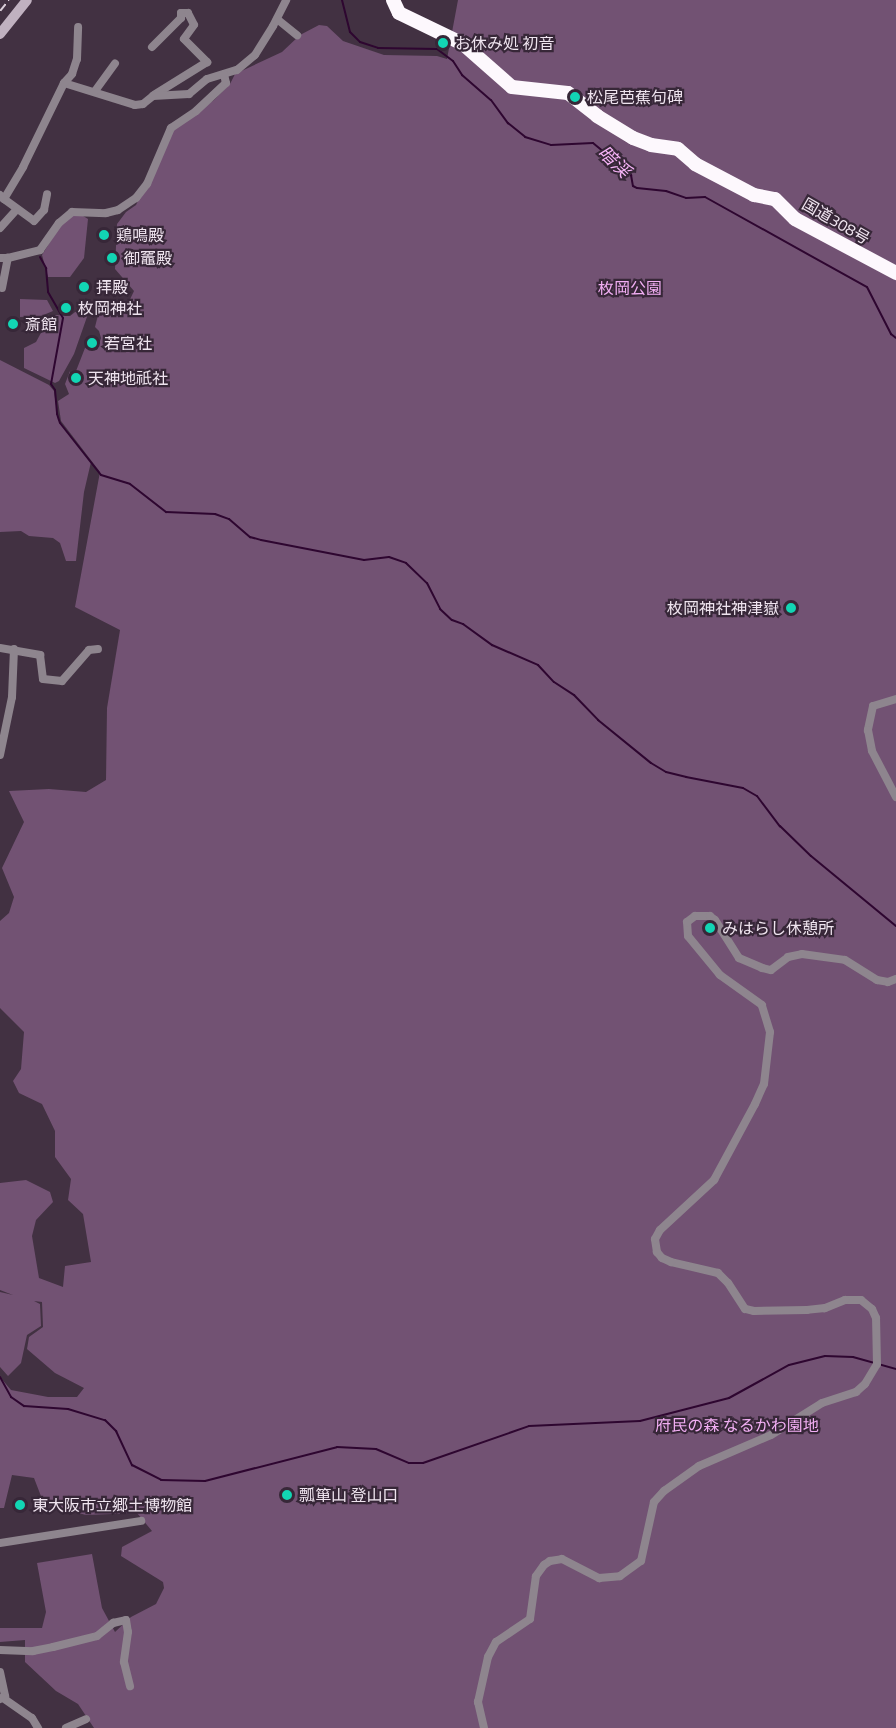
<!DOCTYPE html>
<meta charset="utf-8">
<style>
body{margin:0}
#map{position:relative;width:896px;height:1728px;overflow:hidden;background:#423142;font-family:"Titillium Web","Noto Sans JP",sans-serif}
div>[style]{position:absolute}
.green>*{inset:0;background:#725273}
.stream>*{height:2px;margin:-1px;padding:0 1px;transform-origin:1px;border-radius:1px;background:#2e0630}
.street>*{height:8px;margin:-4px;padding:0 4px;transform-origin:4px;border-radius:4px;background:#8e858e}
.secondary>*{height:10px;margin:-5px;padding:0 5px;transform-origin:5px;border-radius:5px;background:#c0b1c0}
.highway>*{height:14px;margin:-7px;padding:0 7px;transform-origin:7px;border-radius:7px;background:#fdf8fd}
.rail>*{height:2px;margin-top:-1px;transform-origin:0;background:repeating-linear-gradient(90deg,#dbcfdb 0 9px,transparent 0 13.5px)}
.dots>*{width:16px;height:16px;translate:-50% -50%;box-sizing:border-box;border:3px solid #372738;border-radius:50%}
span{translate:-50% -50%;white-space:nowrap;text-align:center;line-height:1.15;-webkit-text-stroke:4.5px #372738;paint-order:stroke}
.poi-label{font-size:16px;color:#efe4ef}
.left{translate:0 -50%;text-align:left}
.right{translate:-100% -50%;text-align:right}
.street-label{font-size:16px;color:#efe4ef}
.park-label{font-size:16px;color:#f1aef3}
.water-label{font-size:18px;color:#f7b4f8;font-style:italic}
</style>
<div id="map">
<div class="green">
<div style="clip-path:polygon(458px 0,896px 0,896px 1728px,94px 1728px,78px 1704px,56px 1691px,25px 1662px,25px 1640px,0 1642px,0 1628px,42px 1628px,46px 1612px,37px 1563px,92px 1554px,102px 1608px,115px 1632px,131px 1617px,156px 1604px,164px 1588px,163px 1582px,121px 1556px,122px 1547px,152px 1531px,137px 1513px,86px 1515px,44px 1504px,34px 1478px,12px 1475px,4px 1508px,0 1508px,0 1377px,11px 1390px,48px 1397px,77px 1397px,84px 1388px,55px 1373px,27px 1349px,29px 1337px,43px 1327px,42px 1302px,34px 1301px,40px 1304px,41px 1326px,27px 1335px,21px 1363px,8px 1376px,0 1367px,0 1292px,13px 1295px,0 1290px,0 1183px,26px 1180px,50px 1192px,53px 1202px,36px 1220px,32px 1236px,39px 1278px,63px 1287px,65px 1266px,91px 1262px,83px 1214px,68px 1200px,71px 1179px,55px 1157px,55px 1131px,42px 1104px,19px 1093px,13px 1081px,21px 1069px,24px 1032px,0 1008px,0 921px,9px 913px,14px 897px,2px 868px,24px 822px,9px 791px,49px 789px,86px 792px,106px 780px,107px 708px,120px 630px,75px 607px,100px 472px,61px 421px,58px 401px,69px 394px,65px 384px,70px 371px,70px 382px,78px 382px,76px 371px,85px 348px,97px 350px,101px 338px,99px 331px,95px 327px,98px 315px,122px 316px,134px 291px,115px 269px,117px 224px,126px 212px,136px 205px,172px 131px,214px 100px,230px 84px,235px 74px,282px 52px,300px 35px,319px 25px,327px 26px,343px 41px,384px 55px,437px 56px,447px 59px)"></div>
<div style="clip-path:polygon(80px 214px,88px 219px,84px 258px,70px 277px,48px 277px,42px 255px,58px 229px,70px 216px)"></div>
<div style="clip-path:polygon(20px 299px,47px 300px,53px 311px,41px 316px,20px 317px)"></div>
<div style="clip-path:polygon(79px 309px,85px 310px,88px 314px,74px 354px,59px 381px,55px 383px,24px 368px,24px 348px,36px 342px,49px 318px,57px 315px,70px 316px)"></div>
<div style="clip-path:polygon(0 360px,49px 385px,54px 391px,58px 420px,91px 462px,84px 492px,76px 561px,66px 561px,60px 543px,53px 538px,29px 536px,21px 531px,0 532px)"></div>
</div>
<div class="stream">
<div style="left:342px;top:0;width:33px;rotate:76deg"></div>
<div style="left:350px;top:32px;width:14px;rotate:45deg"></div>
<div style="left:360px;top:42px;width:19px;rotate:18deg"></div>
<div style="left:378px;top:48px;width:59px;rotate:1deg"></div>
<div style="left:437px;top:49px;width:20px;rotate:37deg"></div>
<div style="left:453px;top:61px;width:17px;rotate:57deg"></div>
<div style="left:462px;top:75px;width:38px;rotate:41deg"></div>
<div style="left:491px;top:100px;width:29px;rotate:54deg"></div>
<div style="left:508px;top:123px;width:22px;rotate:39deg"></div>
<div style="left:525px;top:137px;width:27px;rotate:17deg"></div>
<div style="left:551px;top:145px;width:42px;rotate:-2.7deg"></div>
<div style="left:593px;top:143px;width:44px;rotate:39.5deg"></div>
<div style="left:627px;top:171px;width:6px;rotate:45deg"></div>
<div style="left:631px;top:175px;width:11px;rotate:80deg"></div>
<div style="left:633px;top:186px;width:4px;rotate:27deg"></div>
<div style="left:637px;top:188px;width:29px;rotate:6deg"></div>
<div style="left:666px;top:191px;width:21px;rotate:19deg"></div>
<div style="left:686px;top:198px;width:19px;rotate:-3deg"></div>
<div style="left:705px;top:197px;width:185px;rotate:29.1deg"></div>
<div style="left:867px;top:287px;width:53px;rotate:62.9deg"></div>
<div style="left:891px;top:334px;width:6px;rotate:39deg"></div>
<div style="left:40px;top:257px;width:13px;rotate:61deg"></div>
<div style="left:46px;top:268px;width:24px;rotate:85deg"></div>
<div style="left:48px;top:292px;width:30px;rotate:60deg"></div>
<div style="left:63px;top:318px;width:67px;rotate:100.3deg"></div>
<div style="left:51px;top:384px;width:7px;rotate:56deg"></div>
<div style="left:55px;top:390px;width:24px;rotate:85deg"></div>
<div style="left:57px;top:414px;width:9px;rotate:72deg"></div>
<div style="left:60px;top:423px;width:66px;rotate:51.7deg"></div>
<div style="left:101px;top:475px;width:30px;rotate:17deg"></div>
<div style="left:130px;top:484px;width:46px;rotate:37.9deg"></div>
<div style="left:166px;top:512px;width:49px;rotate:2.3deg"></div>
<div style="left:215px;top:514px;width:15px;rotate:20deg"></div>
<div style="left:229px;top:519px;width:28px;rotate:41deg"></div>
<div style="left:250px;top:537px;width:11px;rotate:15deg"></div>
<div style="left:261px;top:540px;width:105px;rotate:11deg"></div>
<div style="left:364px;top:560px;width:25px;rotate:-7deg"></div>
<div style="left:389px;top:557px;width:18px;rotate:19deg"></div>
<div style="left:406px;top:563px;width:29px;rotate:44deg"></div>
<div style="left:427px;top:583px;width:29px;rotate:63deg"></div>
<div style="left:440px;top:609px;width:16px;rotate:43deg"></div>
<div style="left:452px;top:620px;width:12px;rotate:20deg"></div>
<div style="left:463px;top:624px;width:36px;rotate:36deg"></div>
<div style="left:492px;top:645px;width:50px;rotate:23.5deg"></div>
<div style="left:538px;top:665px;width:23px;rotate:47deg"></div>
<div style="left:554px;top:682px;width:24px;rotate:33deg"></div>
<div style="left:574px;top:695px;width:35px;rotate:46deg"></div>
<div style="left:598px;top:720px;width:68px;rotate:39.1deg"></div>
<div style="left:651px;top:763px;width:17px;rotate:31deg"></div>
<div style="left:666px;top:772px;width:21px;rotate:14deg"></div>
<div style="left:686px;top:777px;width:58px;rotate:10.9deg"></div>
<div style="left:743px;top:788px;width:16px;rotate:30deg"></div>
<div style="left:757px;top:796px;width:38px;rotate:53deg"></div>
<div style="left:780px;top:826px;width:43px;rotate:44.1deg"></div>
<div style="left:811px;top:856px;width:110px;rotate:39.5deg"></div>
<div style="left:0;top:1377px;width:23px;rotate:61deg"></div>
<div style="left:11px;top:1397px;width:16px;rotate:35deg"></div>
<div style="left:24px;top:1406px;width:44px;rotate:3.9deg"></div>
<div style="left:68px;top:1409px;width:39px;rotate:17deg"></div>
<div style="left:105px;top:1420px;width:16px;rotate:45deg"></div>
<div style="left:116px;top:1431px;width:38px;rotate:65deg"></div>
<div style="left:132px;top:1465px;width:33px;rotate:27deg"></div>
<div style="left:161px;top:1480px;width:44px;rotate:1.3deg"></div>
<div style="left:205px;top:1481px;width:136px;rotate:-14.4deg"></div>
<div style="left:337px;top:1447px;width:39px;rotate:3deg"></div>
<div style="left:376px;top:1449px;width:36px;rotate:23deg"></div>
<div style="left:409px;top:1463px;width:14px"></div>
<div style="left:423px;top:1463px;width:112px;rotate:-19.2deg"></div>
<div style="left:529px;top:1426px;width:111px;rotate:-2.6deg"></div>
<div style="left:640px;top:1421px;width:92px;rotate:-14.5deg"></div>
<div style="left:729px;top:1398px;width:68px;rotate:-28.8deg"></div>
<div style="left:789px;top:1365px;width:37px;rotate:-14deg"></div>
<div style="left:825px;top:1356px;width:28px;rotate:2deg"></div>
<div style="left:853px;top:1357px;width:45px;rotate:15.6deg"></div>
</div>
<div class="street">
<div style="left:277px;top:19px;width:26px;rotate:39deg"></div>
<div style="left:152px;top:47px;width:41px;rotate:-45deg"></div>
<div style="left:181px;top:18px;width:5px;rotate:-90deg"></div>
<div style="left:181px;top:13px;width:7px"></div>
<div style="left:188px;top:13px;width:13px;rotate:63deg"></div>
<div style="left:194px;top:25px;width:17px;rotate:126deg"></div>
<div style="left:184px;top:39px;width:33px;rotate:45deg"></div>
<div style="left:207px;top:62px;width:62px;rotate:148.1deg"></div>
<div style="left:64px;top:83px;width:74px;rotate:17.2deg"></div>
<div style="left:135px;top:105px;width:8px;rotate:-7deg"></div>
<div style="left:143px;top:104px;width:13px;rotate:-39deg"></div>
<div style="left:153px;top:96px;width:36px;rotate:-3deg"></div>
<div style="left:189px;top:94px;width:23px;rotate:-40deg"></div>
<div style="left:207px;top:79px;width:31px;rotate:-17deg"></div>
<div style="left:237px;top:70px;width:23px;rotate:-40deg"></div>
<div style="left:255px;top:55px;width:34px;rotate:-58deg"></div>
<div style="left:273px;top:26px;width:29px;rotate:-63deg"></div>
<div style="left:95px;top:91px;width:34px;rotate:-54deg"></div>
<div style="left:0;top:195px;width:6px;rotate:45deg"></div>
<div style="left:4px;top:199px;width:37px;rotate:-59deg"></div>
<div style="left:23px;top:167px;width:93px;rotate:-64deg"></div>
<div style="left:64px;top:83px;width:12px;rotate:-48deg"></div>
<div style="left:72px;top:74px;width:16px;rotate:-72deg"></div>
<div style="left:77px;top:59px;width:32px;rotate:-88deg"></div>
<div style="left:4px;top:199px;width:37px;rotate:36deg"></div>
<div style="left:34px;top:221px;width:15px;rotate:-48deg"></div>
<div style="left:44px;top:210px;width:16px;rotate:-79deg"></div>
<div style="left:0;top:228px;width:25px;rotate:-48deg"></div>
<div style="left:0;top:258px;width:8px"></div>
<div style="left:8px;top:258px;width:33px;rotate:-14deg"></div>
<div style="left:40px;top:250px;width:33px;rotate:-55deg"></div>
<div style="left:59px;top:223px;width:17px;rotate:-40deg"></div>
<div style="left:72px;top:212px;width:34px;rotate:2deg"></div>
<div style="left:106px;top:213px;width:12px;rotate:-14deg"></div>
<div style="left:118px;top:210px;width:22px;rotate:-34deg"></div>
<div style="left:136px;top:198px;width:18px;rotate:-52deg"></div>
<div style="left:147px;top:184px;width:61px;rotate:-66.8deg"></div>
<div style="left:171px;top:128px;width:30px;rotate:-34deg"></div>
<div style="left:196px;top:111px;width:41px;rotate:-43deg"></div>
<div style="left:226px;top:83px;width:9px;rotate:-103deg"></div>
<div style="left:2px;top:288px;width:31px;rotate:-79deg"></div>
<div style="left:0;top:648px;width:41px;rotate:9.9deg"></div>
<div style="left:40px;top:655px;width:24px;rotate:83deg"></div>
<div style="left:43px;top:679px;width:19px;rotate:6deg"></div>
<div style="left:62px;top:681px;width:41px;rotate:-48.9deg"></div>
<div style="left:89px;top:650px;width:9px;rotate:-6deg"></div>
<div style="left:896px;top:699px;width:24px;rotate:163deg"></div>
<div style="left:873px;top:706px;width:25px;rotate:102deg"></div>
<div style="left:868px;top:730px;width:21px;rotate:79deg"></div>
<div style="left:872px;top:751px;width:52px;rotate:62.4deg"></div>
<div style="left:0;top:755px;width:59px;rotate:-78.3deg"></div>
<div style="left:12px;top:697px;width:48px;rotate:-87.6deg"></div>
<div style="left:0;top:1543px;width:143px;rotate:-8.9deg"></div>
<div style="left:0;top:1650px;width:33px;rotate:2deg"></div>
<div style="left:33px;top:1651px;width:20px;rotate:-11deg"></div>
<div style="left:53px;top:1647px;width:45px;rotate:-14deg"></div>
<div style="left:97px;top:1636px;width:21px;rotate:-39deg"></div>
<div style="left:113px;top:1623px;width:13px;rotate:-13deg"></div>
<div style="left:126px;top:1620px;width:12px;rotate:81deg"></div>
<div style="left:128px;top:1632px;width:30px;rotate:98deg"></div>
<div style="left:124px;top:1662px;width:25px;rotate:76deg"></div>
<div style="left:0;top:1672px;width:25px;rotate:78deg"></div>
<div style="left:5px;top:1696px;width:6px;rotate:149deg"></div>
<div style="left:3px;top:1698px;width:35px;rotate:35deg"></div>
<div style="left:32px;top:1718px;width:12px;rotate:59deg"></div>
<div style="left:66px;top:1728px;width:22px;rotate:-24deg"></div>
<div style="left:484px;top:1728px;width:27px;rotate:-103deg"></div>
<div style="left:478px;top:1702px;width:46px;rotate:-77.5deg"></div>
<div style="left:488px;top:1657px;width:17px;rotate:-62deg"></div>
<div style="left:496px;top:1642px;width:41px;rotate:-34.1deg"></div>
<div style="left:530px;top:1619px;width:43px;rotate:-82.1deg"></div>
<div style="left:536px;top:1576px;width:14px;rotate:-54deg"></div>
<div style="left:544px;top:1565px;width:7px;rotate:-34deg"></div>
<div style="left:550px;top:1561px;width:12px;rotate:-9deg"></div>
<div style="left:562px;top:1559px;width:42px;rotate:27.2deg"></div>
<div style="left:599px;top:1578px;width:21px;rotate:-5deg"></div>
<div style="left:620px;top:1576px;width:26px;rotate:-36deg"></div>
<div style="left:641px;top:1561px;width:60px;rotate:-77.6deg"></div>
<div style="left:654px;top:1502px;width:15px;rotate:-48deg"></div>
<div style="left:664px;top:1491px;width:43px;rotate:-35.5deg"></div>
<div style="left:699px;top:1466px;width:78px;rotate:-23.3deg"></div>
<div style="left:771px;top:1435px;width:60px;rotate:-32.1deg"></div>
<div style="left:822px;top:1403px;width:36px;rotate:-18deg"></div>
<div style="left:856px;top:1392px;width:12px;rotate:-42deg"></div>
<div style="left:865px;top:1384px;width:23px;rotate:-59deg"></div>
<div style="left:877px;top:1364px;width:46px;rotate:-91.2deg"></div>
<div style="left:876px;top:1318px;width:10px;rotate:-114deg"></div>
<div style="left:872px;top:1309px;width:14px;rotate:-141deg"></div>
<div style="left:861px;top:1300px;width:16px;rotate:180deg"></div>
<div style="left:845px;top:1300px;width:22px;rotate:158deg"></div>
<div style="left:825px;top:1308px;width:18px;rotate:174deg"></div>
<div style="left:807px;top:1310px;width:53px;rotate:178.9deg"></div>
<div style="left:754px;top:1311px;width:9px;rotate:-167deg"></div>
<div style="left:745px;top:1309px;width:31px;rotate:-123deg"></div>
<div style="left:728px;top:1283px;width:14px;rotate:-135deg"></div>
<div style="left:718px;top:1273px;width:48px;rotate:-166.8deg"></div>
<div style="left:671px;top:1262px;width:10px;rotate:-156deg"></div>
<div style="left:662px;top:1258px;width:8px;rotate:-130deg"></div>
<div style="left:657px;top:1252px;width:13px;rotate:-99deg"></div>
<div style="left:655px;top:1239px;width:10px;rotate:-61deg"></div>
<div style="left:660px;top:1230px;width:74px;rotate:-42.8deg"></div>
<div style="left:714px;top:1180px;width:86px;rotate:-61.7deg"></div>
<div style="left:755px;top:1104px;width:22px;rotate:-66deg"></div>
<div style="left:764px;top:1084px;width:52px;rotate:-83.4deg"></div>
<div style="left:770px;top:1032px;width:28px;rotate:-107deg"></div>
<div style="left:762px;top:1005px;width:52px;rotate:-144.5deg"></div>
<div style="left:720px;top:975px;width:50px;rotate:-129.4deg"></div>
<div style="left:688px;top:936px;width:14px;rotate:-94deg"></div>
<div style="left:687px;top:922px;width:10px;rotate:-37deg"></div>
<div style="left:695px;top:916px;width:15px"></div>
<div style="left:710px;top:916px;width:6px;rotate:39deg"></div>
<div style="left:715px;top:920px;width:45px;rotate:57.7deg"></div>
<div style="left:739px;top:958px;width:25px;rotate:23deg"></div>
<div style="left:762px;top:968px;width:9px;rotate:13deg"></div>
<div style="left:771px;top:970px;width:21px;rotate:-37deg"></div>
<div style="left:788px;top:957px;width:14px;rotate:-12deg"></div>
<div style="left:802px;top:954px;width:43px;rotate:7.9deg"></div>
<div style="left:845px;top:960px;width:38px;rotate:32deg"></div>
<div style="left:877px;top:980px;width:11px;rotate:10deg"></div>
<div style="left:888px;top:982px;width:9px;rotate:-21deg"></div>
</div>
<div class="secondary">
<div style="left:0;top:34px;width:43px;rotate:-51.5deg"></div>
</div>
<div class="highway">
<div style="left:393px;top:0;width:14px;rotate:65deg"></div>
<div style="left:399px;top:13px;width:71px;rotate:25.8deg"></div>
<div style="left:463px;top:44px;width:65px;rotate:41.3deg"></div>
<div style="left:512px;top:87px;width:56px;rotate:6.1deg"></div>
<div style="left:568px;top:93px;width:37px;rotate:38deg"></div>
<div style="left:597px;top:116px;width:42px;rotate:31.4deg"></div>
<div style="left:633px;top:138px;width:19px;rotate:21deg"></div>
<div style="left:651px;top:145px;width:27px;rotate:8deg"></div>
<div style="left:678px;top:149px;width:23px;rotate:41deg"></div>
<div style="left:695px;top:164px;width:67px;rotate:27.7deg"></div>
<div style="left:754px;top:195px;width:21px;rotate:11deg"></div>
<div style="left:775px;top:199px;width:28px;rotate:45deg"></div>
<div style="left:795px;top:219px;width:115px;rotate:28.1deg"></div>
</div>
<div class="rail">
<div style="left:0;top:11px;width:14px;rotate:-51deg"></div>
</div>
<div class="dots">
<div style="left:443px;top:43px;background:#12d5b4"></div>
<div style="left:575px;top:97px;background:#12d5b4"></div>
<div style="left:104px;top:235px;background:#12d5b4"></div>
<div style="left:112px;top:258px;background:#12d5b4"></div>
<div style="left:84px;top:287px;background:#12d5b4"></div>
<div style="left:66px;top:308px;background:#12d5b4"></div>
<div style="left:13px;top:324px;background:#12d5b4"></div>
<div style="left:92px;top:343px;background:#12d5b4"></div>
<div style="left:76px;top:378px;background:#12d5b4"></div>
<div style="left:791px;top:608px;background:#12d5b4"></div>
<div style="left:710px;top:928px;background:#12d5b4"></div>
<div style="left:287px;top:1495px;background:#12d5b4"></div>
<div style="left:20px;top:1505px;background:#12d5b4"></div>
</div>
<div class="poi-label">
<span class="left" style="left:455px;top:43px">お休み処 初音</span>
<span class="left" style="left:587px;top:97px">松尾芭蕉句碑</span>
<span class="left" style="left:116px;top:235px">鶏鳴殿</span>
<span class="left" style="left:124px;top:258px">御竈殿</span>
<span class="left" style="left:96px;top:287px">拝殿</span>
<span class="left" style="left:78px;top:308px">枚岡神社</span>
<span class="left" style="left:25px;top:324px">斎館</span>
<span class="left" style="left:104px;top:343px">若宮社</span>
<span class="left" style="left:88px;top:378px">天神地祇社</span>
<span class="right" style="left:779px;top:608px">枚岡神社神津嶽</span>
<span class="left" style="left:722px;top:928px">みはらし休憩所</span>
<span class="left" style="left:299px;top:1495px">瓢箪山 登山口</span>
<span class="left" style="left:32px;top:1505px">東大阪市立郷土博物館</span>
</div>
<div class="street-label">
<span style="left:836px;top:221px;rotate:30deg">国道308号</span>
</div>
<div class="park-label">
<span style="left:630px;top:288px">枚岡公園</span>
<span style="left:737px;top:1425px">府民の森 なるかわ園地</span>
</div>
<div class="water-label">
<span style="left:614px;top:162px;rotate:44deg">暗渓</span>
</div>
</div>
